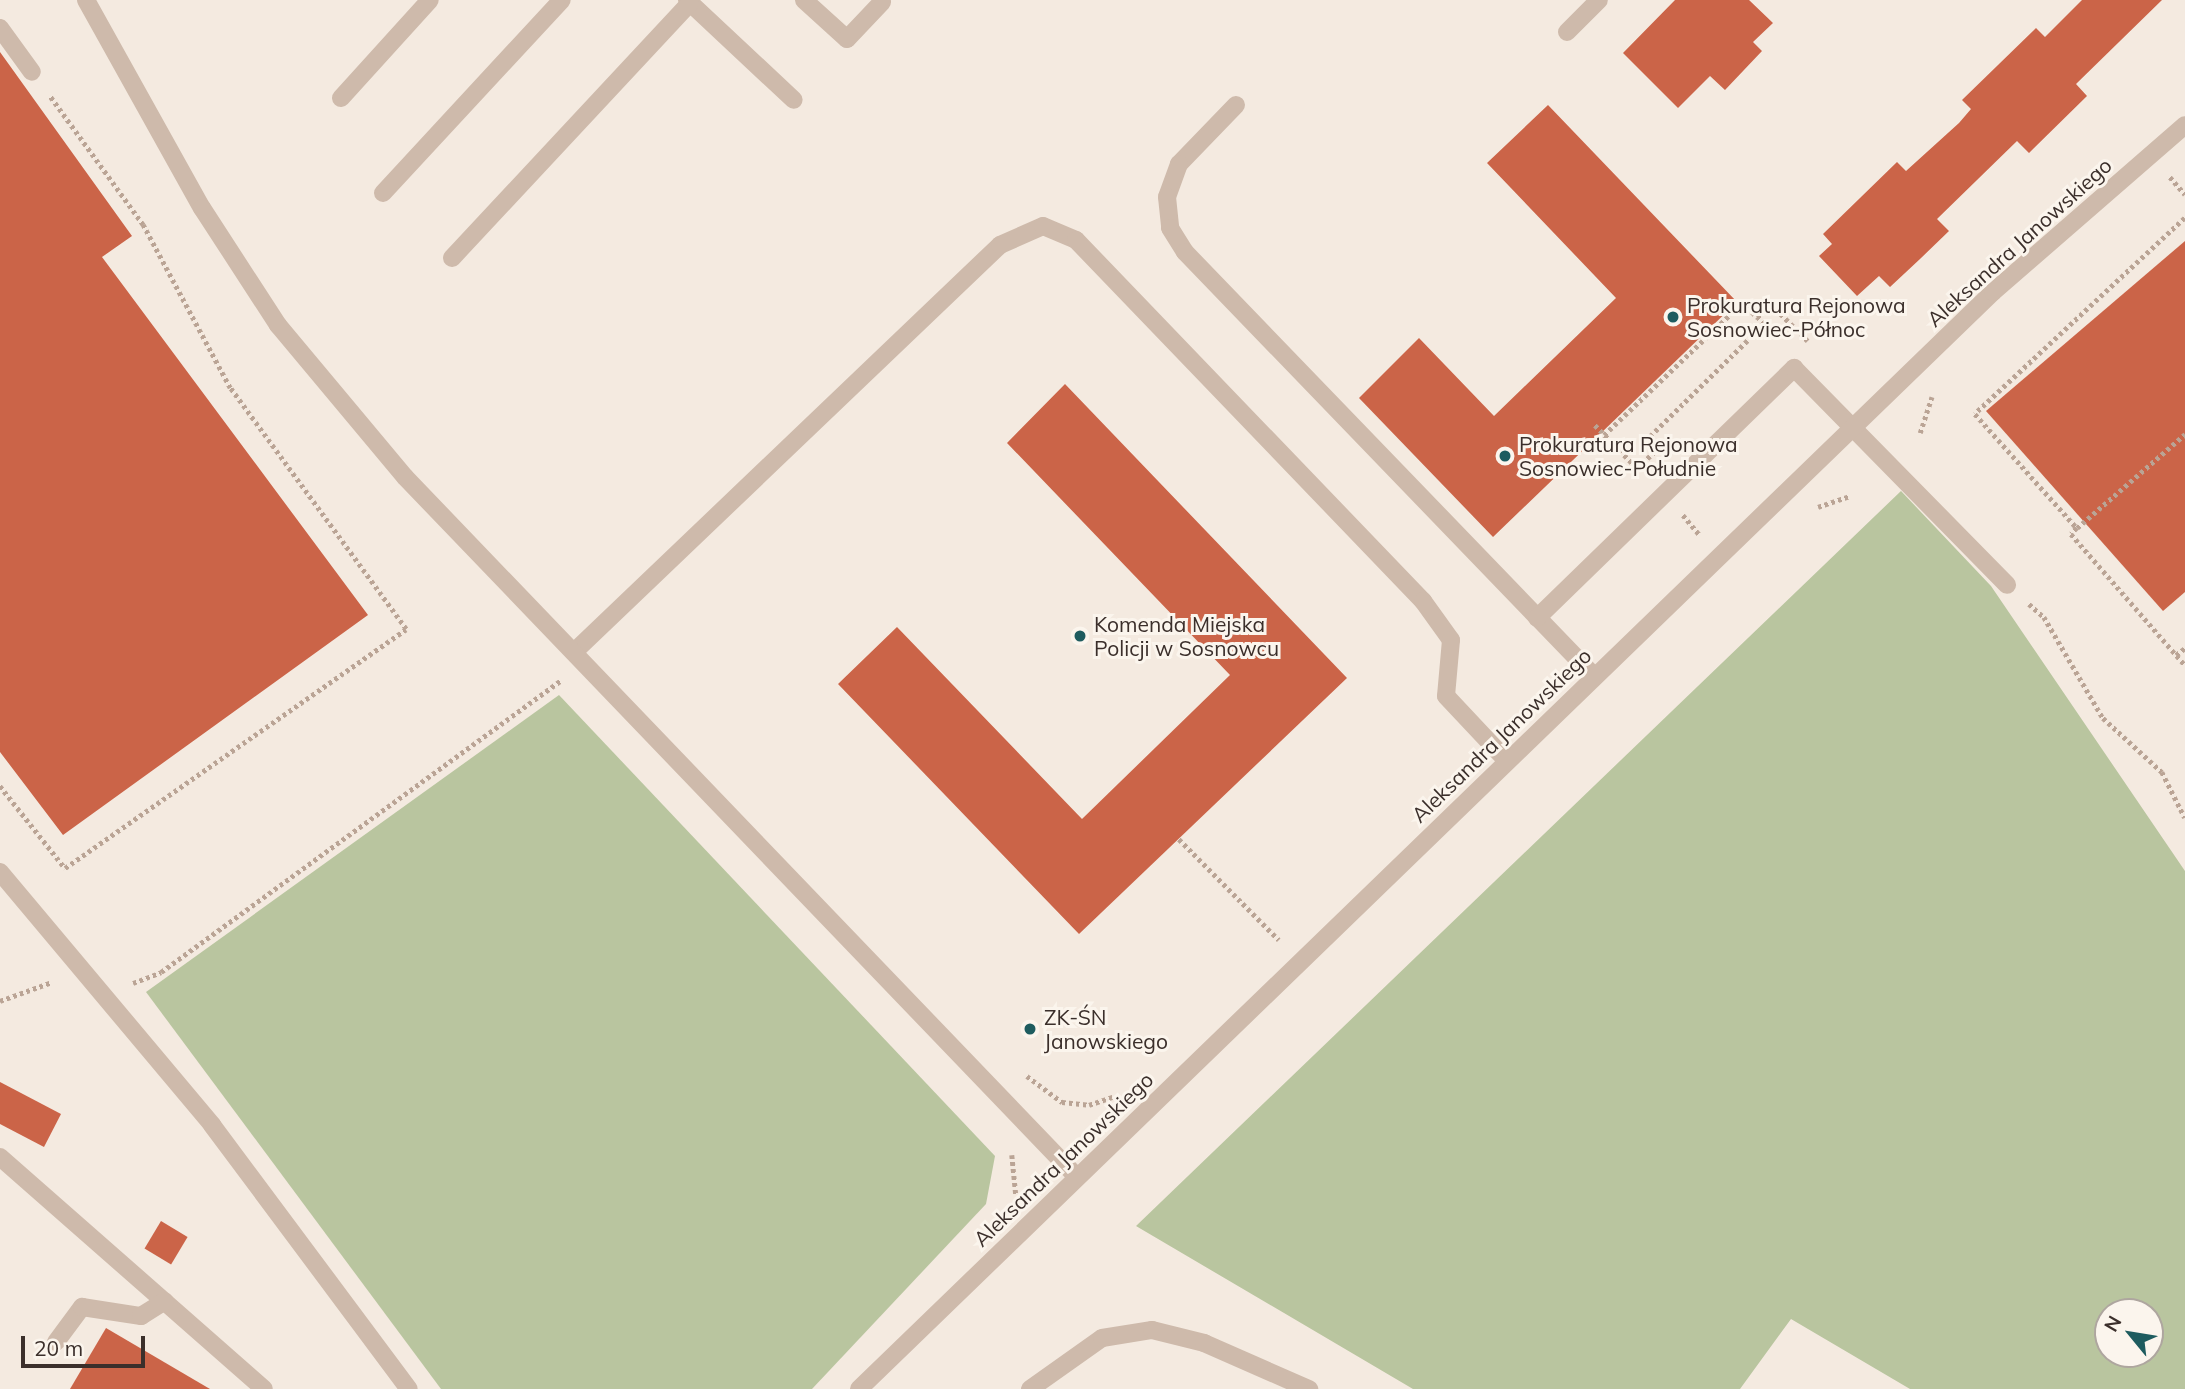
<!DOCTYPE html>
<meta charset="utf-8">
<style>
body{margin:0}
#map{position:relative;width:2185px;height:1389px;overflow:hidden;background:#f4eae0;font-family:Mulish,sans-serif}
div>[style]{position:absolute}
.green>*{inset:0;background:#b9c59f}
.building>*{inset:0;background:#cb6448;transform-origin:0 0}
.path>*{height:4.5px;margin-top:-2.25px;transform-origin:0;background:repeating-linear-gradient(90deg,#baa495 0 3.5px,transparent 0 7px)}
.service>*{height:18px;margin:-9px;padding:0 9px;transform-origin:9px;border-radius:9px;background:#cebaab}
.minor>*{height:18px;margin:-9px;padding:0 9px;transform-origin:9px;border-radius:9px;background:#cebaab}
.dots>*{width:19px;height:19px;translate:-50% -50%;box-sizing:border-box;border:4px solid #fbf5ed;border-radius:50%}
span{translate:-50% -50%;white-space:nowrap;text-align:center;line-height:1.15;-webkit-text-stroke:6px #fbf5ed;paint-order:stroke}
.street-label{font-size:21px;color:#3b2f2b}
.poi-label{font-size:21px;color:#3b2f2b}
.left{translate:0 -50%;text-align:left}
.north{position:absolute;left:2094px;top:1298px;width:70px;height:70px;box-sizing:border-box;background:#fbf5ed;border:2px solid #aea69f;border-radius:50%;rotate:300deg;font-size:19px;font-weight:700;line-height:28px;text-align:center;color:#3b2f2b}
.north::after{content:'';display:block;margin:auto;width:24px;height:32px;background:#1e5c5f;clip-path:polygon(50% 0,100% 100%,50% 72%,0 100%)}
.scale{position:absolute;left:21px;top:1336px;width:124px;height:32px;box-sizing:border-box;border:4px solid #3b2f2b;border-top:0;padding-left:9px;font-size:21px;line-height:24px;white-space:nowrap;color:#3b2f2b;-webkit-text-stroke:5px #fbf5ed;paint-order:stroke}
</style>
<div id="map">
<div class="green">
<div style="clip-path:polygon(evenodd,1901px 491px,1991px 586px,2185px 871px,2185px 1389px,1910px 1389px,1791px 1319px,1740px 1389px,1413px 1389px,1136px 1226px,1901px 491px,2150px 1312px,2150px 1354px,2108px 1354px,2108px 1312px,2150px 1312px)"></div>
<div style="clip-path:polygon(559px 695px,995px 1156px,986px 1204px,812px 1389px,441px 1389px,146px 992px)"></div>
</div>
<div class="building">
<div style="clip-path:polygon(1675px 0,1749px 0,1773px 23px,1753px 42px,1762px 51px,1725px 90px,1710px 76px,1678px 108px,1623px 53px)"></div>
<div style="clip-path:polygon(2082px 0,2162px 0,2076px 84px,2087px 96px,2029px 153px,2017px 141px,1937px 219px,1949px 231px,1920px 259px,1890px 287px,1879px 276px,1857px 296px,1819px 256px,1832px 244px,1823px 234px,1897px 162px,1906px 171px,1959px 123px,1971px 109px,1962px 100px,2036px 28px,2045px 37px)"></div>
<div style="clip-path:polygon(0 52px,132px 236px,102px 257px,368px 615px,63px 835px,0 752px)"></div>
<div style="clip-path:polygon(1548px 105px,1737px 302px,1493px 537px,1359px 398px,1419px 338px,1494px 416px,1616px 298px,1487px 163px)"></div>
<div style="clip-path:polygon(2185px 241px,2185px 592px,2163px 611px,1986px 411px)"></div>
<div style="clip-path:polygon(1065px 384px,1347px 678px,1079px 934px,838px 684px,897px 627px,1082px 819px,1230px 675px,1007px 443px)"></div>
<div style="clip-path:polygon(0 1082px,61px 1114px,44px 1147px,0 1124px)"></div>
<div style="left:161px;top:1221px;width:31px;height:32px;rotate:31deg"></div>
<div style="clip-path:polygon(106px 1328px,210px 1389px,70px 1389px)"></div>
</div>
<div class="path">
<div style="left:2170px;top:177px;width:23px;rotate:49deg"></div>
<div style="left:2185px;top:218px;width:287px;rotate:137deg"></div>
<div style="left:1975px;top:414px;width:153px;rotate:48.2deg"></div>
<div style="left:2077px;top:528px;width:8px;rotate:135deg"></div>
<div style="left:2071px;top:534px;width:174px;rotate:49deg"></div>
<div style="left:1595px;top:425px;width:62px;rotate:45.7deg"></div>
<div style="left:1920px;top:433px;width:38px;rotate:-72deg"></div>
<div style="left:1604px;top:435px;width:192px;rotate:-43.7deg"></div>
<div style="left:1743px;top:302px;width:21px;rotate:47deg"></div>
<div style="left:1757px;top:317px;width:19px;rotate:-43deg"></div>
<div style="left:1771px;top:304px;width:52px;rotate:45deg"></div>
<div style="left:1637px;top:468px;width:25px;rotate:-43deg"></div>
<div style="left:1655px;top:451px;width:14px;rotate:-135deg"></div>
<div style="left:1645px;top:441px;width:167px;rotate:-44.5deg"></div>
<div style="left:1764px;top:324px;width:10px;rotate:-135deg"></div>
<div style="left:1818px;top:507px;width:34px;rotate:-19deg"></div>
<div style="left:1683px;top:515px;width:26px;rotate:50deg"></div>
<div style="left:2077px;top:528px;width:143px;rotate:-41deg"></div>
<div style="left:2029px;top:604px;width:20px;rotate:41deg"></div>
<div style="left:2044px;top:617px;width:117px;rotate:59.7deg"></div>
<div style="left:2103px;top:718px;width:80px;rotate:42.5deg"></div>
<div style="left:2162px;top:772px;width:51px;rotate:63.4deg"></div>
<div style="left:2176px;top:655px;width:11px;rotate:-38deg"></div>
<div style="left:0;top:786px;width:105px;rotate:51.6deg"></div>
<div style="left:65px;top:868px;width:416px;rotate:-35deg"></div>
<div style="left:406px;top:629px;width:298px;rotate:-126.1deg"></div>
<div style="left:230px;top:388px;width:185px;rotate:-118.1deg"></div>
<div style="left:143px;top:225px;width:160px;rotate:-125.9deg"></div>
<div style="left:1179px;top:839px;width:142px;rotate:45.3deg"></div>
<div style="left:133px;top:983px;width:30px;rotate:-21deg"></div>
<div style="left:161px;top:972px;width:494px;rotate:-36.1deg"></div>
<div style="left:0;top:1001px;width:55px;rotate:-20.1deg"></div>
<div style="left:1027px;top:1076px;width:44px;rotate:36.6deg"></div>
<div style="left:1062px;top:1102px;width:27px;rotate:6deg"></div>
<div style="left:1089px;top:1105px;width:28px;rotate:-19deg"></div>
<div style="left:1012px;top:1155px;width:40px;rotate:84.3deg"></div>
</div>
<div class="service">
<div style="left:687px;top:0;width:146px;rotate:43.1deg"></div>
<div style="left:804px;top:0;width:58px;rotate:42.2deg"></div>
<div style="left:847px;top:39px;width:51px;rotate:-46.6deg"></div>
<div style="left:0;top:28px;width:54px;rotate:54deg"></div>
<div style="left:1567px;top:32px;width:45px;rotate:-45deg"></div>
<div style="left:341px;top:98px;width:132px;rotate:-47.8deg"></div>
<div style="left:1236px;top:105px;width:82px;rotate:134deg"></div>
<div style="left:1179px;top:164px;width:35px;rotate:110deg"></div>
<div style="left:1167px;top:197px;width:31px;rotate:84deg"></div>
<div style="left:1170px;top:228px;width:28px;rotate:58deg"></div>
<div style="left:1185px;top:252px;width:589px;rotate:46.03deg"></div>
<div style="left:383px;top:193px;width:263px;rotate:-47.2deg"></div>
<div style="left:452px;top:258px;width:349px;rotate:-47deg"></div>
<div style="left:1537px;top:618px;width:359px;rotate:-44.2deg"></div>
<div style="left:1794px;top:368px;width:304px;rotate:45.5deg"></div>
<div style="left:574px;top:652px;width:589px;rotate:-43.69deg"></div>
<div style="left:1000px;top:245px;width:47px;rotate:-23.8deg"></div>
<div style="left:1043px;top:226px;width:36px;rotate:23deg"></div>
<div style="left:1076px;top:240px;width:501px;rotate:46.13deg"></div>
<div style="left:1423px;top:601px;width:48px;rotate:54.3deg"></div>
<div style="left:1451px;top:640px;width:56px;rotate:95.1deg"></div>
<div style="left:1446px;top:696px;width:89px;rotate:46.8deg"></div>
<div style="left:0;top:872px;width:330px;rotate:50deg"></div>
<div style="left:212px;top:1125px;width:329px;rotate:53.3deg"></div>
<div style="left:0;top:1157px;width:351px;rotate:41.3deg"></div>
<div style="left:56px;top:1342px;width:44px;rotate:-53.4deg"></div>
<div style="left:82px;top:1307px;width:60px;rotate:8.7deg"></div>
<div style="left:141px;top:1316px;width:28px;rotate:-32deg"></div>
<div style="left:1030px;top:1389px;width:88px;rotate:-35.3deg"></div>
<div style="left:1102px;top:1338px;width:51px;rotate:-9.1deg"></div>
<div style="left:1152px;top:1330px;width:54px;rotate:14deg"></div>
<div style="left:1204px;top:1343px;width:115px;rotate:23.7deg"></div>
</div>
<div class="minor">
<div style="left:86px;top:0;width:238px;rotate:60.9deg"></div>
<div style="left:202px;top:208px;width:140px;rotate:57deg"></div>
<div style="left:278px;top:325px;width:198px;rotate:50.1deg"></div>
<div style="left:405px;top:477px;width:970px;rotate:46.17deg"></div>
<div style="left:859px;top:1389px;width:1578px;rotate:-44.05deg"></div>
<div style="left:1993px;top:292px;width:254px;rotate:-41deg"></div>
</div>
<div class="dots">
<div style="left:1673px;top:317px;background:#1e5c5f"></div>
<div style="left:1505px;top:456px;background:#1e5c5f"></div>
<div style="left:1080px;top:636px;background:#1e5c5f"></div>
<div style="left:1030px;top:1029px;background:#1e5c5f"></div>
</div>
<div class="street-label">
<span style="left:2019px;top:242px;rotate:-42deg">Aleksandra Janowskiego</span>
<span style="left:1501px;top:735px;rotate:-44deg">Aleksandra Janowskiego</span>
<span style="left:1063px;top:1159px;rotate:-44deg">Aleksandra Janowskiego</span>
</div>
<div class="poi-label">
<span class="left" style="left:1687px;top:317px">Prokuratura Rejonowa<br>Sosnowiec-Północ</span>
<span class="left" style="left:1519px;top:456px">Prokuratura Rejonowa<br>Sosnowiec-Południe</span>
<span class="left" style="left:1094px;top:636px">Komenda Miejska<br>Policji w Sosnowcu</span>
<span class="left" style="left:1044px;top:1029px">ZK-ŚN<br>Janowskiego</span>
</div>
<div class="north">N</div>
<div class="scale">20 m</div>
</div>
